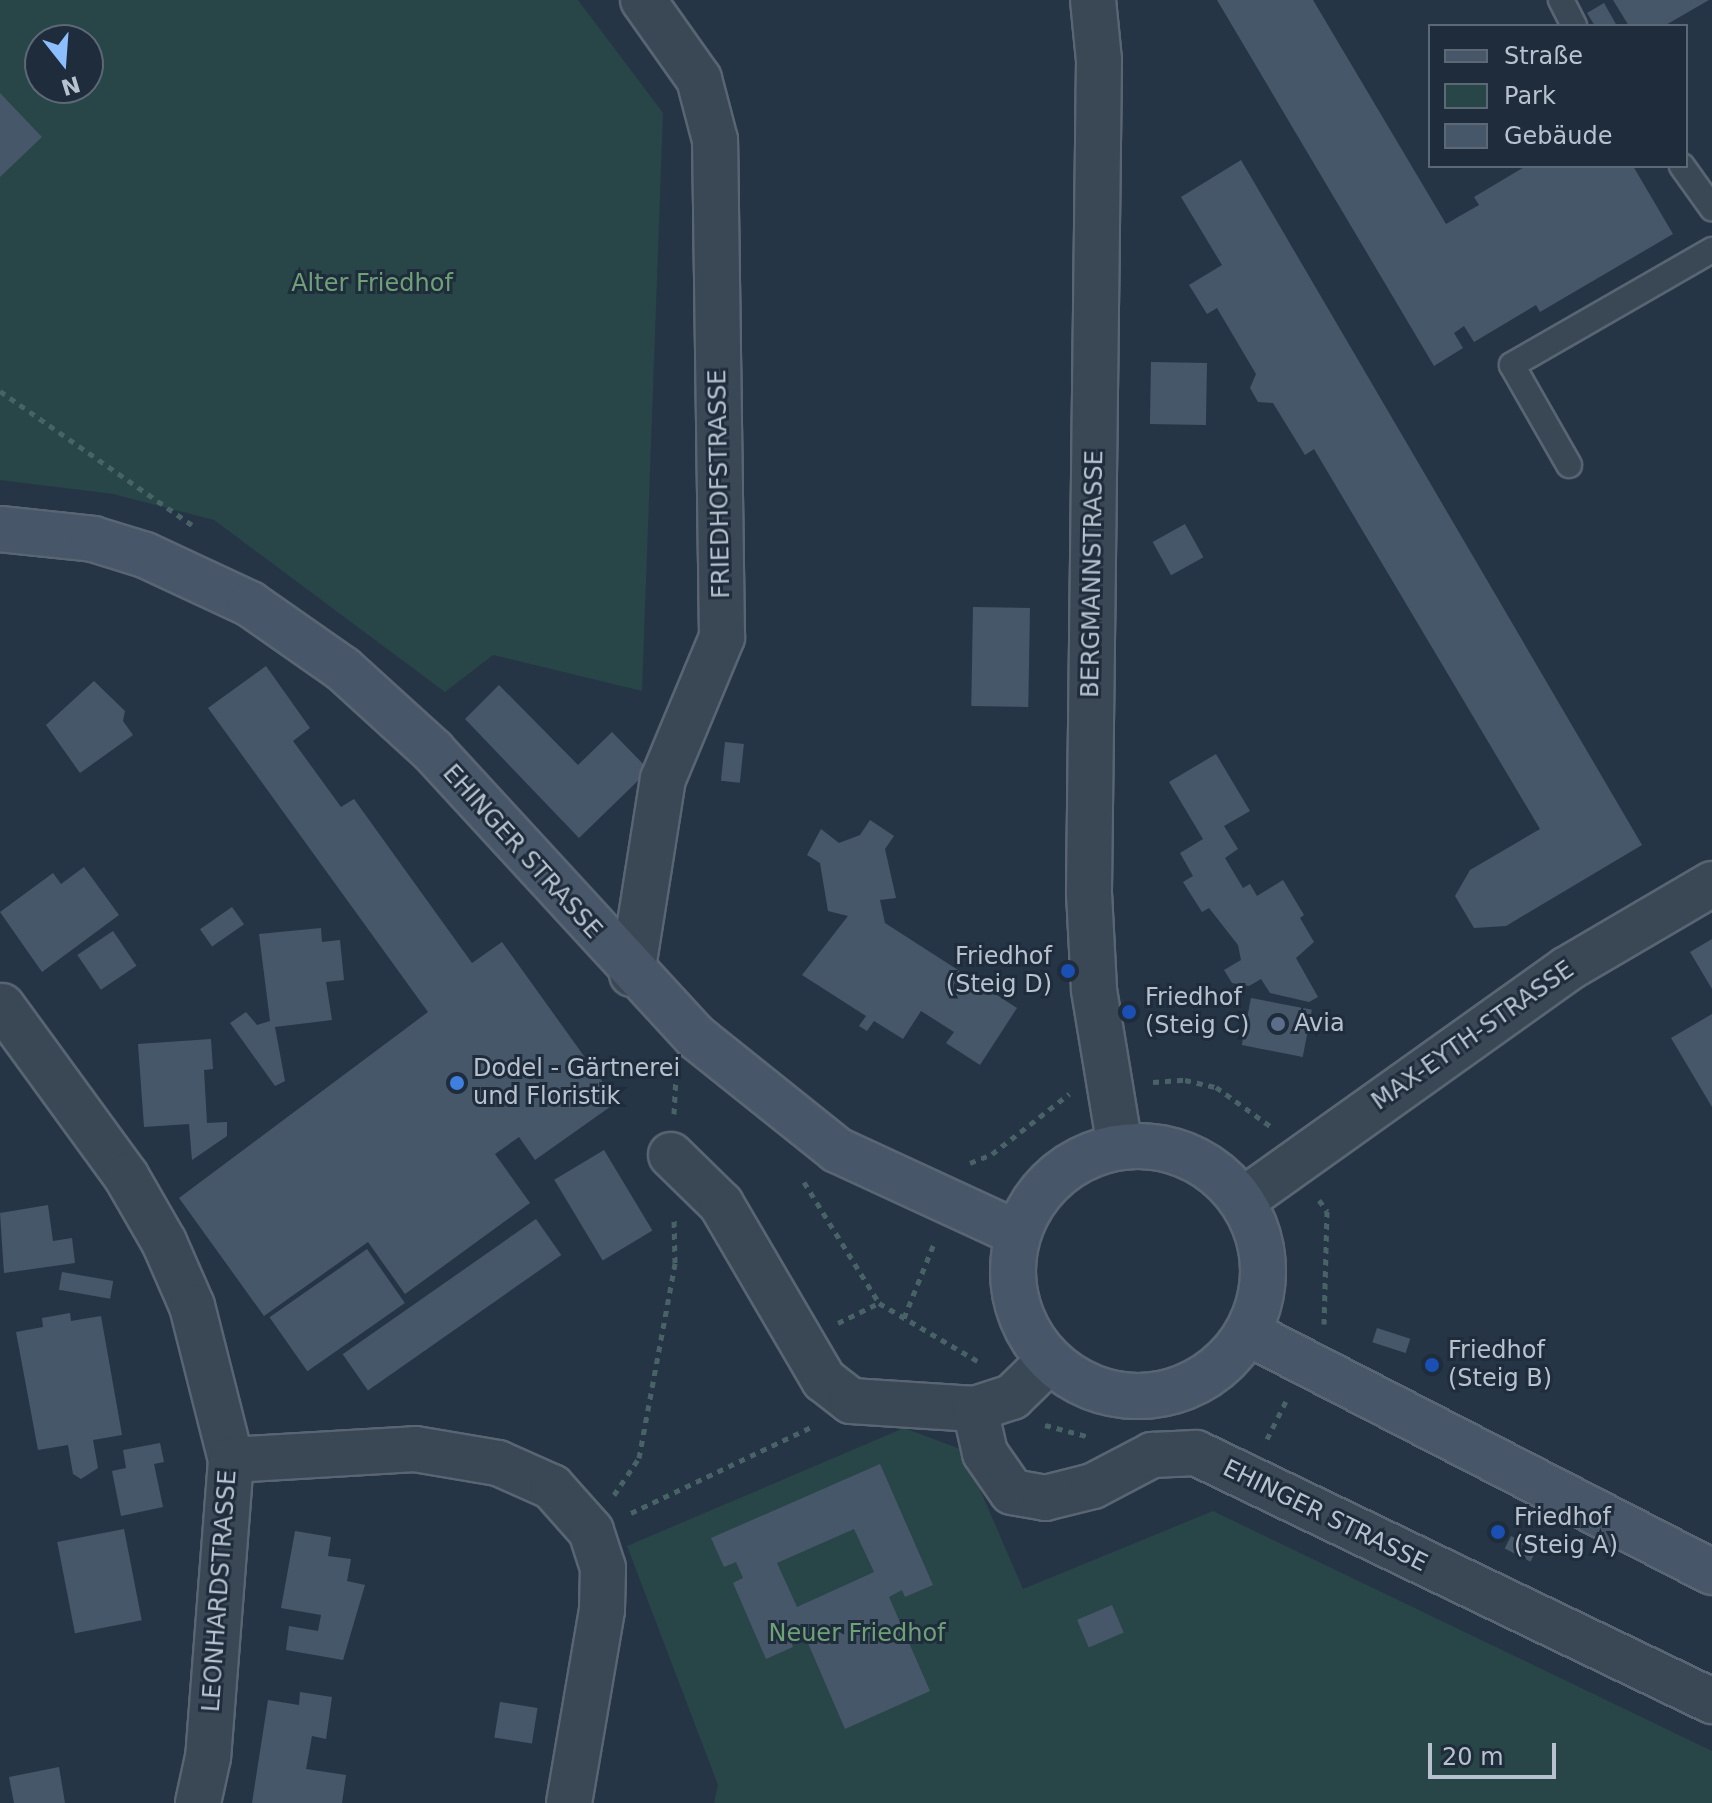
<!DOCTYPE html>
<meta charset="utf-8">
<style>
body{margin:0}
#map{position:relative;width:1712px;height:1803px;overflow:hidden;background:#263546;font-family:"DejaVu Sans",sans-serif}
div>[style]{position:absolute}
.green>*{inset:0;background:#284547}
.building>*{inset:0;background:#47576a;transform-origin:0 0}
.path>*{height:5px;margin-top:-2.5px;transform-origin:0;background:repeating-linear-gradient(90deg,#486365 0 6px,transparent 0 12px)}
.roads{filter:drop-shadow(2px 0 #596572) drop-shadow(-2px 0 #596572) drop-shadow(0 2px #596572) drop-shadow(0 -2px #596572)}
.service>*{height:24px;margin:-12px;padding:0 12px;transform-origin:12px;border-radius:12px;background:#3a4755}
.minor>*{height:44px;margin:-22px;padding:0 22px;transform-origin:22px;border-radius:22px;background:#3a4755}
.secondary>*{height:44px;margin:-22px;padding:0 22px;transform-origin:22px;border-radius:22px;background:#485669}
.secondary>.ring{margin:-22px;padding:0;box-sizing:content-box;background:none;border:44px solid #485669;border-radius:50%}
.dots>*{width:22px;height:22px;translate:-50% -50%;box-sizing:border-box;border:4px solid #1f2c3b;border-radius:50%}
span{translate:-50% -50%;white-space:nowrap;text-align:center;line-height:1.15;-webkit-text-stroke:6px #1f2c3b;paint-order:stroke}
.park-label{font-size:24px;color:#6ea177}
.street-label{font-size:24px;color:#b8c2ce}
.poi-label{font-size:24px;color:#b8c2ce}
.right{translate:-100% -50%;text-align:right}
.left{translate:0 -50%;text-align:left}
.legend{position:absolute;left:1428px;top:24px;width:260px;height:144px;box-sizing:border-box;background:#1f2c3b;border:2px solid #5c6876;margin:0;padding:10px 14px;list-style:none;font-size:24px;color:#b8c2ce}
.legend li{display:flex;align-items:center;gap:16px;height:40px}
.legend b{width:40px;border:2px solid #5c6876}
.north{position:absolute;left:24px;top:24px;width:80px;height:80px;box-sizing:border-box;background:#1f2c3b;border:2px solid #5c6876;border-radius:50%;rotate:163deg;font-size:22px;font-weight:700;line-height:32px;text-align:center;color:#b8c2ce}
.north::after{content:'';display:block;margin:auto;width:28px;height:36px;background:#8dbeff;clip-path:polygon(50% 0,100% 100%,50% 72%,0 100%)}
.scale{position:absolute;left:1428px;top:1743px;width:128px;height:36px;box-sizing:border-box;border:4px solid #b8c2ce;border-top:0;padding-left:10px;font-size:24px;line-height:28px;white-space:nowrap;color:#b8c2ce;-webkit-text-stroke:6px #1f2c3b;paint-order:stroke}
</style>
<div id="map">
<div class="green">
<div style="clip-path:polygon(evenodd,0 0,578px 0,663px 113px,642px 691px,493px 655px,445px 692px,214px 520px,113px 494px,0 480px,0 0,40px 40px,88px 40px,88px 88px,40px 88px,40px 40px)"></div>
<div style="clip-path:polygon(904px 1428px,963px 1450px,1023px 1589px,1213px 1511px,1712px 1751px,1712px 1803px,714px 1803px,718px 1785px,627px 1546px)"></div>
</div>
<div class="building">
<div style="clip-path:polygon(1217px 0,1313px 0,1446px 224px,1479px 205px,1474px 197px,1526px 166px,1633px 166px,1673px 234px,1540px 312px,1536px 305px,1474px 342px,1464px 326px,1454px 333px,1463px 348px,1434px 366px)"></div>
<div style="clip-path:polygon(1613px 0,1709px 0,1664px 26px,1629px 26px)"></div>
<div style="clip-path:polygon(1604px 3px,1617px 26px,1595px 26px,1587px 13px)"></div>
<div style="clip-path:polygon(0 93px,42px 137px,0 177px)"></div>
<div style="clip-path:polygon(1241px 160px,1642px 845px,1506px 926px,1474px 928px,1455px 896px,1470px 870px,1540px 829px,1314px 449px,1305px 455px,1273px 403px,1258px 402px,1250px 388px,1256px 374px,1217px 308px,1207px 314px,1189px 285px,1222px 265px,1181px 197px)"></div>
<div style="left:1151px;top:362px;width:56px;height:62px;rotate:1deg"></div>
<div style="left:1185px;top:524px;width:38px;height:37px;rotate:61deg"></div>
<div style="left:973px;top:607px;width:57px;height:99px;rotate:1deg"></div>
<div style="clip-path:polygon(266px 666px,310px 728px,293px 741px,341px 807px,354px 799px,472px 963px,502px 942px,617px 1102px,535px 1160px,519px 1137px,495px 1154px,530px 1203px,405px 1294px,368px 1242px,264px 1316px,179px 1198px,428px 1012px,208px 708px)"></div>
<div style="clip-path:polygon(94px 681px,125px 711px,123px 721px,133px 735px,80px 773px,46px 725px)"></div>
<div style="clip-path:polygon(499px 685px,578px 765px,612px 732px,649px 770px,579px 838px,465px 719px)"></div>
<div style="left:725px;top:742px;width:19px;height:39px;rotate:6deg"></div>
<div style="clip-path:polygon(1216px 754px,1250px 811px,1224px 826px,1238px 849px,1225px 858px,1243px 888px,1250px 884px,1257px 896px,1283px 880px,1304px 915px,1300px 918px,1314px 942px,1296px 958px,1318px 997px,1309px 1002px,1270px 993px,1261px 979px,1249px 986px,1232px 983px,1224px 970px,1241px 960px,1238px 945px,1209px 908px,1202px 912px,1183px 882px,1193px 876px,1180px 853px,1203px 839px,1169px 782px)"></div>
<div style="clip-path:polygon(870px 820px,894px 836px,885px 849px,896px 898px,880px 900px,885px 923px,1017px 1008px,980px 1065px,946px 1043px,954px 1032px,921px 1011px,903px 1039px,874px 1021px,867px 1031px,859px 1026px,866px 1016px,802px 975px,848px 916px,828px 911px,820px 863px,807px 855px,821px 829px,839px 843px,860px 835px)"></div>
<div style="clip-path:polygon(84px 867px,119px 915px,42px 972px,0 912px,53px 873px,61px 884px)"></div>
<div style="left:232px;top:907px;width:21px;height:39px;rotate:55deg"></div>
<div style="clip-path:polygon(321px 928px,322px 942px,340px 940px,344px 980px,326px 982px,332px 1020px,275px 1027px,285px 1081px,275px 1086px,230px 1023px,246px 1012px,257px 1025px,270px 1021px,259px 934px)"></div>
<div style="left:113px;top:931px;width:42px;height:43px;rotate:56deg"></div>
<div style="clip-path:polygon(1712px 939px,1712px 989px,1690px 952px)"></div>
<div style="left:1251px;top:998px;width:62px;height:48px;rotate:11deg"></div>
<div style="clip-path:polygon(1712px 1014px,1712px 1107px,1671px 1038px)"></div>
<div style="clip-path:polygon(211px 1039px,213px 1069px,204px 1070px,207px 1123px,227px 1122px,227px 1136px,192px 1160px,189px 1124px,144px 1127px,138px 1044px)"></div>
<div style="left:604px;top:1150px;width:94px;height:58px;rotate:59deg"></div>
<div style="clip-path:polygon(48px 1205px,53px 1241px,72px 1238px,75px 1263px,4px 1273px,0 1213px)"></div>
<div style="left:536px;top:1219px;width:44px;height:236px;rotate:55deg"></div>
<div style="left:367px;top:1249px;width:66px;height:119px;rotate:55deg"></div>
<div style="left:62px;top:1272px;width:52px;height:18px;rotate:10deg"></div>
<div style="clip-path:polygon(70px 1313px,71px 1321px,101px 1316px,122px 1435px,93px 1440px,98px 1468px,81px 1479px,73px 1474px,68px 1445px,38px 1450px,16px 1332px,43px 1327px,42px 1318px)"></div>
<div style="left:1377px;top:1328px;width:35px;height:15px;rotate:18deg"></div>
<div style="clip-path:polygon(160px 1443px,164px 1462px,154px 1464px,163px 1507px,121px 1516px,112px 1471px,126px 1468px,123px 1450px)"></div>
<div style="clip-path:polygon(evenodd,880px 1464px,933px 1585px,905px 1597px,902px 1590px,889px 1597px,930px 1691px,845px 1729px,804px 1634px,790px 1639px,793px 1647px,766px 1659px,733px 1583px,743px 1578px,736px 1562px,724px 1567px,711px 1538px,880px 1464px,854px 1529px,874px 1572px,797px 1607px,777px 1563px,854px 1529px)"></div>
<div style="left:124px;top:1529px;width:93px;height:68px;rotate:79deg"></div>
<div style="clip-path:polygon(295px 1531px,331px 1537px,328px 1556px,351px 1559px,347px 1581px,365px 1585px,343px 1660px,286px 1650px,289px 1626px,318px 1631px,321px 1615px,281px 1608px)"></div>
<div style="left:1511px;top:1536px;width:29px;height:14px;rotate:27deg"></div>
<div style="left:1112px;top:1605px;width:30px;height:38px;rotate:67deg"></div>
<div style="clip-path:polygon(300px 1692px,332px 1697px,326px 1739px,312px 1736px,306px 1769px,346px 1775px,342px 1803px,252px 1803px,268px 1700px,299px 1705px)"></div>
<div style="left:500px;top:1702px;width:38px;height:36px;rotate:9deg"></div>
<div style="clip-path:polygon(59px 1767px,65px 1803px,14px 1803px,9px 1777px)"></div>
</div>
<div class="path">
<div style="left:0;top:391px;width:234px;rotate:34.9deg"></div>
<div style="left:1153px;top:1082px;width:32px;rotate:-4deg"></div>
<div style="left:1185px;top:1080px;width:32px;rotate:13deg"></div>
<div style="left:1216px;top:1087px;width:70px;rotate:35.7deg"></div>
<div style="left:674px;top:1114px;width:38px;rotate:-87deg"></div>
<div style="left:970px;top:1163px;width:24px;rotate:-22deg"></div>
<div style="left:992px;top:1154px;width:98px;rotate:-37.9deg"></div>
<div style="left:804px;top:1182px;width:142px;rotate:58.2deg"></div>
<div style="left:879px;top:1303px;width:118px;rotate:30.5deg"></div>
<div style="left:1319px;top:1200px;width:14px;rotate:54deg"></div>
<div style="left:1327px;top:1211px;width:113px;rotate:91.5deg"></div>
<div style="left:904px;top:1318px;width:83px;rotate:-68.1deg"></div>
<div style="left:838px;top:1323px;width:46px;rotate:-26deg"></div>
<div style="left:1045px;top:1425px;width:47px;rotate:14.9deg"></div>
<div style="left:1267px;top:1439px;width:42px;rotate:-63.4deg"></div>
<div style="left:614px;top:1495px;width:45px;rotate:-56deg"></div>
<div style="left:639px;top:1458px;width:198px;rotate:-79.5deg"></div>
<div style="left:675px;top:1263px;width:43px;rotate:-91.3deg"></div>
<div style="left:631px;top:1513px;width:202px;rotate:-25.5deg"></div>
</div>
<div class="roads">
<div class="service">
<div style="left:1561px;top:0;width:29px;rotate:63deg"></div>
<div style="left:1682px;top:166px;width:52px;rotate:54.5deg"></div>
<div style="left:1569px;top:465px;width:115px;rotate:-119.7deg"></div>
<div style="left:1512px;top:365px;width:231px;rotate:-29.9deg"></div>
</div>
<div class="minor">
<div style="left:1093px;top:0;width:60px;rotate:84.3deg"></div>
<div style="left:1099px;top:60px;width:833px;rotate:90.69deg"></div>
<div style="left:1089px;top:893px;width:97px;rotate:87deg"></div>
<div style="left:1094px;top:990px;width:159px;rotate:80.6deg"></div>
<div style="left:632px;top:974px;width:197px;rotate:-81deg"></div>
<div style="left:663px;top:779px;width:154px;rotate:-67.4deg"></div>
<div style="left:722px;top:637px;width:497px;rotate:-90.8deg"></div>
<div style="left:715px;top:140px;width:63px;rotate:-104.7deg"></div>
<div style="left:699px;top:79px;width:97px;rotate:-125.3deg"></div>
<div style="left:2px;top:1006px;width:210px;rotate:53.9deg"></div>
<div style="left:126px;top:1176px;width:76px;rotate:60.1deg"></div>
<div style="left:164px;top:1242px;width:70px;rotate:66.4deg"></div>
<div style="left:192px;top:1306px;width:159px;rotate:75.8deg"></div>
<div style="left:231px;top:1460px;width:298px;rotate:94.4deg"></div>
<div style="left:208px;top:1757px;width:47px;rotate:102.3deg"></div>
<div style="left:671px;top:1155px;width:70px;rotate:44.4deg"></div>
<div style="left:721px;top:1204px;width:204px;rotate:59.7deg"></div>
<div style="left:824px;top:1380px;width:34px;rotate:38deg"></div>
<div style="left:851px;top:1401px;width:124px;rotate:3.7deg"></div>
<div style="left:975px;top:1409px;width:39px;rotate:-18deg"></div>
<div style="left:1012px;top:1397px;width:52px;rotate:-44.2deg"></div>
<div style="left:1242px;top:1201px;width:399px;rotate:-35.5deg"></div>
<div style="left:1567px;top:969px;width:168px;rotate:-30.4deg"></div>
<div style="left:975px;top:1409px;width:45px;rotate:77.2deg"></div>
<div style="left:985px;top:1453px;width:47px;rotate:55.3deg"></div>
<div style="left:1012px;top:1492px;width:34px;rotate:10deg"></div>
<div style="left:1045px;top:1498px;width:49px;rotate:-14deg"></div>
<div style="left:1093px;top:1486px;width:67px;rotate:-27.7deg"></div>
<div style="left:1152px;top:1455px;width:44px;rotate:-2.6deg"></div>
<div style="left:1196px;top:1453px;width:573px;rotate:25.67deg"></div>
<div style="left:231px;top:1460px;width:184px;rotate:-3.4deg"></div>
<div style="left:415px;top:1449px;width:84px;rotate:9.6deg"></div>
<div style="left:498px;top:1463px;width:59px;rotate:24deg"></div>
<div style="left:552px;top:1487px;width:59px;rotate:48.4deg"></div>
<div style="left:591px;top:1531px;width:39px;rotate:72deg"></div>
<div style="left:603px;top:1568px;width:42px;rotate:91.4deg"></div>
<div style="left:602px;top:1610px;width:196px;rotate:99.7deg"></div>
</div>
<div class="secondary">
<div style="left:0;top:529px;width:94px;rotate:6.1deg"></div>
<div style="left:93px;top:539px;width:54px;rotate:17.1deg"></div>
<div style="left:145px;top:555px;width:116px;rotate:25deg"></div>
<div style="left:250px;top:604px;width:113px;rotate:35deg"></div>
<div style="left:343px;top:669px;width:122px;rotate:42.3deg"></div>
<div style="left:433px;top:751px;width:389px;rotate:47.4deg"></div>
<div style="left:696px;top:1037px;width:181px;rotate:38.7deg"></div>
<div style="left:837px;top:1150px;width:198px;rotate:24.8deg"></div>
<div class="ring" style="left:1013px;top:1146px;width:206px;height:206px"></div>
<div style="left:1248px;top:1333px;width:522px;rotate:27.25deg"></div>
</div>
</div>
<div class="dots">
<div style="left:1068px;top:971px;background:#1a4fb4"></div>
<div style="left:1129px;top:1012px;background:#1a4fb4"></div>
<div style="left:1278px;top:1024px;background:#5c6f8a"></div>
<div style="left:457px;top:1083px;background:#3f7fe0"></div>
<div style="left:1432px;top:1365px;background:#1a4fb4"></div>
<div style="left:1498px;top:1532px;background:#1a4fb4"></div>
</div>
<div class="park-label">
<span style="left:372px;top:284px">Alter Friedhof</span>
<span style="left:857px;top:1634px">Neuer Friedhof</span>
</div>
<div class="street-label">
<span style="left:720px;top:484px;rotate:-91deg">FRIEDHOFSTRASSE</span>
<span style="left:1093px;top:574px;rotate:-89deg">BERGMANNSTRASSE</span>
<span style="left:522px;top:852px;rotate:48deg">EHINGER STRASSE</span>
<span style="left:1473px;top:1036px;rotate:-35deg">MAX-EYTH-STRASSE</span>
<span style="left:1325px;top:1516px;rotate:26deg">EHINGER STRASSE</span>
<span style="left:220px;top:1591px;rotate:-86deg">LEONHARDSTRASSE</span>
</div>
<div class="poi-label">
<span class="right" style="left:1052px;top:971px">Friedhof<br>(Steig D)</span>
<span class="left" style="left:1145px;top:1012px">Friedhof<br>(Steig C)</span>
<span class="left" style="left:1294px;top:1024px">Avia</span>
<span class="left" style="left:473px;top:1083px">Dodel - Gärtnerei<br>und Floristik</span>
<span class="left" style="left:1448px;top:1365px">Friedhof<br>(Steig B)</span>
<span class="left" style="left:1514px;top:1532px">Friedhof<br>(Steig A)</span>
</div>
<ul class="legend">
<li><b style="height:10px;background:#485669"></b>Straße</li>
<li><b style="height:22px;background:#284547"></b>Park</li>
<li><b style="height:22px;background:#47576a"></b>Gebäude</li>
</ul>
<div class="north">N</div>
<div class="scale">20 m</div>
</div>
